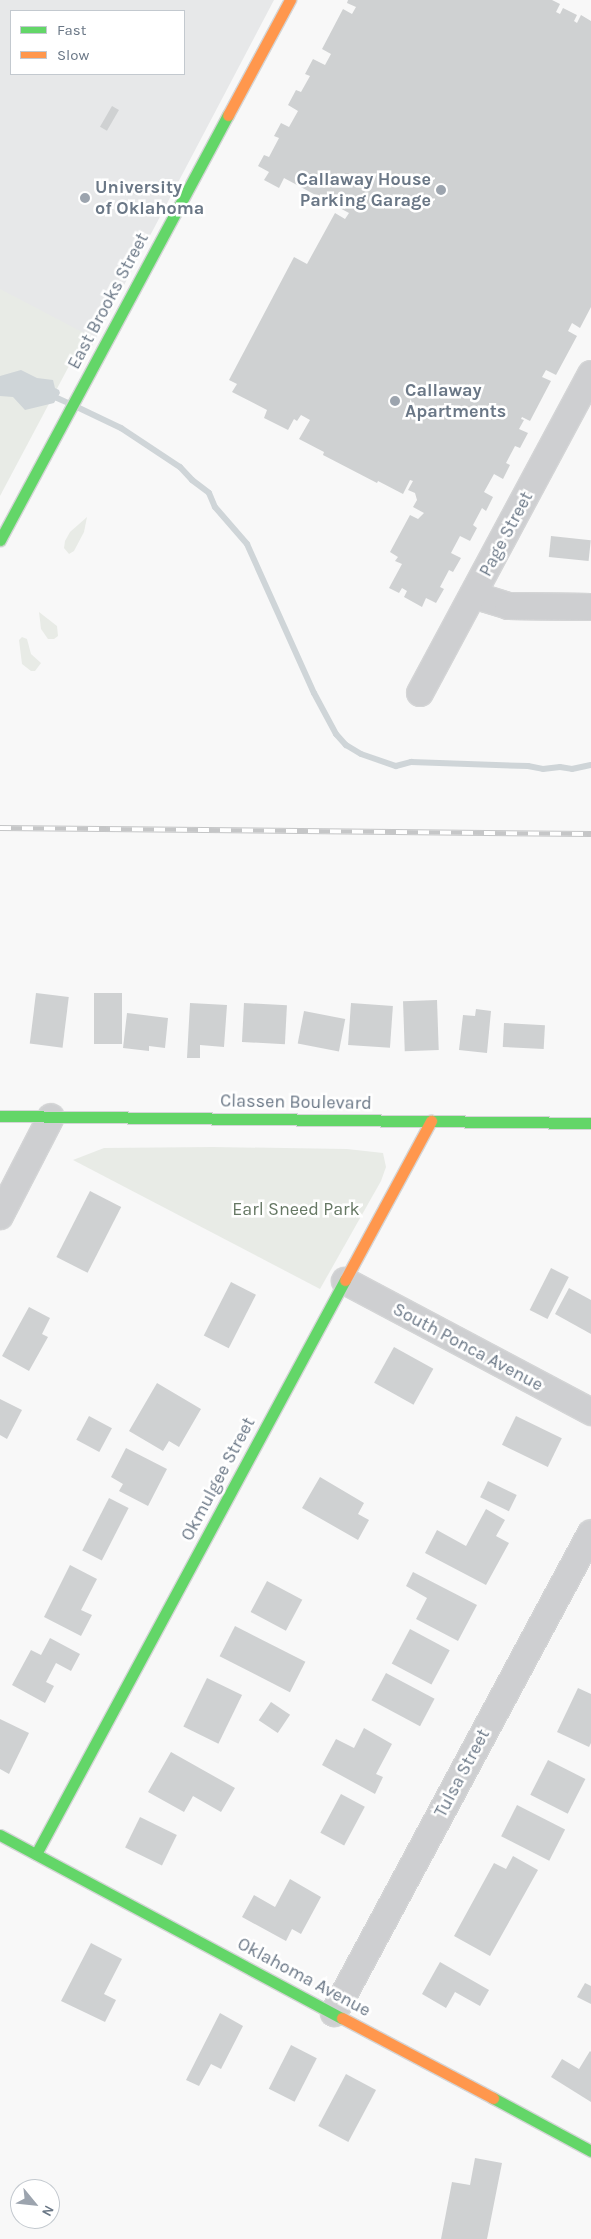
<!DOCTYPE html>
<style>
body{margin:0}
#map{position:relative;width:591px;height:2239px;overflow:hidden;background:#f8f8f8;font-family:Karla,sans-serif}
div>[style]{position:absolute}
.built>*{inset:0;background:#e7e8e9}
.green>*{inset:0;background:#e8ebe6}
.water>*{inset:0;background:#cfd5d8}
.stream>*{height:6px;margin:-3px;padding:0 3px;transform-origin:3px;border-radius:3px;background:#cfd5d8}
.building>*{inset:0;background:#cfd1d2;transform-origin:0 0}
.roads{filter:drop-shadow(1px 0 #d4d5d6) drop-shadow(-1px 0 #d4d5d6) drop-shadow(0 1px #d4d5d6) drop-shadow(0 -1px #d4d5d6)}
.street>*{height:26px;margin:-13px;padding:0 13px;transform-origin:13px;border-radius:13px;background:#cecfd1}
.fast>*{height:11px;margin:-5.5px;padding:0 5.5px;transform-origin:5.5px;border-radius:5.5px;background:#63d668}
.slow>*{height:11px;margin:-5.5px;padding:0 5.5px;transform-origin:5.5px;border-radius:5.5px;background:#ff974d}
.rail>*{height:5.5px;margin-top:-2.75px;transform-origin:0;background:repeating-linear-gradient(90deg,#fff 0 11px,#c5c6c7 0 22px);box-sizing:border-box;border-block:1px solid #c5c6c7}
.dots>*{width:14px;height:14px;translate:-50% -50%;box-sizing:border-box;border:2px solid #fff;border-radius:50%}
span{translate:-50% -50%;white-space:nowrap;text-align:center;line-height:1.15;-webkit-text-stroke:5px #fff;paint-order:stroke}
.poi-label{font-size:18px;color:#6a7786;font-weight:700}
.right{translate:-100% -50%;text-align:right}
.left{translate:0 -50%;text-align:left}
.street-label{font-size:18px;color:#6a7786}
.park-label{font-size:18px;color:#667864}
.legend{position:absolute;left:10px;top:10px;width:175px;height:65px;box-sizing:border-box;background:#fff;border:1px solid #c3c9cf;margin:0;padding:6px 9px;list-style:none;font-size:15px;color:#6a7786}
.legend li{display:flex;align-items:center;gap:10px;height:25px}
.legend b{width:25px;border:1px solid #c3c9cf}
.north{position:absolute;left:10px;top:2179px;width:50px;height:50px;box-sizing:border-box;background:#fff;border:1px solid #c3c9cf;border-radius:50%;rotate:118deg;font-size:14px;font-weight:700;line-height:20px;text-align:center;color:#6a7786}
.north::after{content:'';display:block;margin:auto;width:18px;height:22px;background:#9ca4ae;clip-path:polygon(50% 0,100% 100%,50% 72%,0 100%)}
</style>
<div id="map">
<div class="built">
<div style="clip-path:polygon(evenodd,0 0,274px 0,82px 365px,0 323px,0 0,11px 11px,184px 11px,184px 74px,11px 74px,11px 11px)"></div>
</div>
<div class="green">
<div style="clip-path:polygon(0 289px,86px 334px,0 496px)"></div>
<div style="clip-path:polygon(87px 517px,84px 532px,74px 551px,69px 554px,64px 548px,65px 541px,70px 532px)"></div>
<div style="clip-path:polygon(39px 612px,57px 626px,58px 636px,54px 639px,48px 639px,41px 629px)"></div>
<div style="clip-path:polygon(22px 637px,27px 639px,31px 654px,41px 663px,35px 671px,31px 671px,22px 664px,19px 640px)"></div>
<div style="clip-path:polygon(213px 1147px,347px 1149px,383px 1153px,386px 1167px,381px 1181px,320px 1289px,73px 1160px,104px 1148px)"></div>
</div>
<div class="water">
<div style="clip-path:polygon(21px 370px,37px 378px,53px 380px,55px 388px,59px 390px,60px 393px,54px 403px,25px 410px,13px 397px,0 396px,0 376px)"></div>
</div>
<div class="stream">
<div style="left:57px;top:398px;width:12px;rotate:24deg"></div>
<div style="left:79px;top:408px;width:47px;rotate:25.5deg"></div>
<div style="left:121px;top:428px;width:71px;rotate:33.5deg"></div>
<div style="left:180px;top:467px;width:18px;rotate:47deg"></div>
<div style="left:192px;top:480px;width:21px;rotate:37deg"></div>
<div style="left:209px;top:493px;width:15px;rotate:67deg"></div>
<div style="left:215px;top:507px;width:49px;rotate:49.1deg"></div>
<div style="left:247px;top:544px;width:163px;rotate:65.8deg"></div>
<div style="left:314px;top:693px;width:47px;rotate:61.8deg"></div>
<div style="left:336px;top:734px;width:15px;rotate:48deg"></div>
<div style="left:346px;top:745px;width:17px;rotate:31deg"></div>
<div style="left:361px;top:754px;width:37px;rotate:19deg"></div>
<div style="left:396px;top:766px;width:16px;rotate:-15deg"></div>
<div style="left:411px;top:762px;width:117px;rotate:2deg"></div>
<div style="left:528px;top:766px;width:15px;rotate:11deg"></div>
<div style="left:543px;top:769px;width:17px;rotate:-7deg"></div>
<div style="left:560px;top:767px;width:12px;rotate:9deg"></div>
<div style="left:572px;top:769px;width:19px;rotate:-12deg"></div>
</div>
<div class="building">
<div style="clip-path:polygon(348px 0,552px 0,560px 4px,556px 12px,560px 14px,563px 8px,577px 15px,574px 21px,577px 23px,581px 15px,591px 21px,591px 307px,580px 328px,572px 323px,568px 331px,577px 336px,556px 375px,546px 370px,542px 377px,551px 381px,530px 421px,522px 417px,521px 419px,524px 420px,519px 429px,528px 433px,520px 448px,515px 446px,506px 463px,510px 465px,503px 479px,494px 474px,484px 492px,493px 497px,486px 511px,482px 508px,473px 525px,477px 528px,470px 541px,460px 536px,451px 553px,461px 558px,453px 572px,449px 570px,440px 587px,444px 589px,436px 603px,426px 598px,422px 607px,404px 597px,407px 591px,402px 588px,399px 593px,389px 588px,402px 564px,395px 561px,398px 557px,390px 552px,410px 515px,418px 519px,424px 513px,413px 507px,417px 500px,415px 493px,408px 490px,413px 481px,410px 480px,403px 494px,378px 481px,377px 483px,323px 455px,324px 452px,299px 439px,310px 420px,301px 415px,297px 421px,294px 419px,288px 430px,264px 418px,267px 410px,232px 392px,237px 384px,229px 380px,294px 257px,307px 264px,335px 213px,345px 219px,349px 213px,284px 178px,279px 188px,264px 180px,269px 172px,258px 166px,264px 155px,269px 157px,279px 138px,274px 136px,281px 123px,289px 127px,298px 111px,288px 105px,296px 90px,301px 92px,310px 76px,305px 74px,313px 59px,325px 65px,331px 54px,322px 49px,343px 9px,352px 14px,356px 7px,347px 3px)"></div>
<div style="left:112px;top:106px;width:8px;height:24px;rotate:30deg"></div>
<div style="left:551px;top:536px;width:40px;height:21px;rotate:6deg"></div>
<div style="left:36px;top:993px;width:33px;height:51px;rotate:7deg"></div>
<div style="left:94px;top:993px;width:28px;height:51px"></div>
<div style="left:437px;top:1000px;width:50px;height:34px;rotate:88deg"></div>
<div style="clip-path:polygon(190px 1003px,227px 1005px,224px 1047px,200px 1045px,200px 1058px,187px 1058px)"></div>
<div style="left:244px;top:1003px;width:43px;height:39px;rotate:3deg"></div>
<div style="left:351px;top:1003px;width:42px;height:42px;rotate:4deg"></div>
<div style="clip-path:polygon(476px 1009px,491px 1011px,487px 1053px,459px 1050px,463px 1015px,475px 1016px)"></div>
<div style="left:304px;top:1011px;width:42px;height:33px;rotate:11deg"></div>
<div style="clip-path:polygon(127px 1013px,168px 1018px,165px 1048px,149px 1046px,149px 1051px,123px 1048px)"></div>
<div style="left:504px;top:1023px;width:41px;height:24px;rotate:3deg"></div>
<div style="left:90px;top:1191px;width:35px;height:74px;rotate:27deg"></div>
<div style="left:551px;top:1268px;width:20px;height:47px;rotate:27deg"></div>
<div style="left:231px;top:1282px;width:28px;height:60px;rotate:27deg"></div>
<div style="clip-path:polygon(569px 1288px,591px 1300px,591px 1334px,555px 1314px)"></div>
<div style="clip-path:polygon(29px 1307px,50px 1318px,42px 1334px,48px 1337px,29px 1371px,2px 1356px)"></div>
<div style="left:394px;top:1347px;width:45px;height:41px;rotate:29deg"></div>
<div style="clip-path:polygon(157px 1383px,201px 1409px,179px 1447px,169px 1441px,163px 1451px,129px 1431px)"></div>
<div style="clip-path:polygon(0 1399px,22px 1410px,7px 1439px,0 1435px)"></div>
<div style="left:89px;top:1416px;width:26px;height:27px;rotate:28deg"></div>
<div style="left:516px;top:1416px;width:51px;height:32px;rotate:26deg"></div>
<div style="clip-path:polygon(126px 1448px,167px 1469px,148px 1506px,119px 1491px,123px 1484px,111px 1477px)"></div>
<div style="clip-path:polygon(320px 1477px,364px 1503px,358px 1514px,369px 1520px,358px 1540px,302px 1508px)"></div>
<div style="left:488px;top:1481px;width:32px;height:18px;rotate:26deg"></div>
<div style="left:109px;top:1498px;width:22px;height:59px;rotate:27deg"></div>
<div style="clip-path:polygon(486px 1509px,505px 1520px,496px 1536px,509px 1543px,486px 1585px,425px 1553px,437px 1530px,466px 1546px)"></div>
<div style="clip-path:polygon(70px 1565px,97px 1579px,81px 1610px,92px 1615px,81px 1636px,44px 1617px)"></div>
<div style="clip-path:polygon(413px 1572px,477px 1605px,458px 1641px,416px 1619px,427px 1598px,406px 1586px)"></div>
<div style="left:267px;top:1581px;width:40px;height:35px;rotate:28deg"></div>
<div style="left:235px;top:1626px;width:79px;height:34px;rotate:27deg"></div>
<div style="left:410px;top:1629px;width:45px;height:39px;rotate:28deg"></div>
<div style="clip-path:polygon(50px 1638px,80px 1654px,71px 1671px,56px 1663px,46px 1682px,54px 1686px,45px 1703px,12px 1685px,31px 1650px,41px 1655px)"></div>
<div style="left:386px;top:1673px;width:55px;height:31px;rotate:28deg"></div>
<div style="left:207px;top:1678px;width:39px;height:54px;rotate:26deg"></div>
<div style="clip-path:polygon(578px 1688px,591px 1694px,591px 1743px,589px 1747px,557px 1732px)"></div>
<div style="left:271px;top:1702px;width:23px;height:22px;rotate:34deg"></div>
<div style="clip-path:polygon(0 1719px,29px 1733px,9px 1774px,0 1769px)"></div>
<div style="clip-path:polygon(364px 1728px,392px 1744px,376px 1774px,383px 1777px,375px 1794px,322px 1765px,336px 1739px,354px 1748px)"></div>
<div style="clip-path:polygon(171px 1752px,235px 1788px,221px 1812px,193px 1796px,184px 1812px,148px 1792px)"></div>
<div style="left:548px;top:1760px;width:42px;height:39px;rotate:27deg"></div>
<div style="left:341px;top:1794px;width:27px;height:44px;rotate:28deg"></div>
<div style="left:517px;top:1805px;width:54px;height:35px;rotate:27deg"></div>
<div style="left:140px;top:1817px;width:41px;height:34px;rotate:26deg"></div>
<div style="clip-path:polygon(513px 1856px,538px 1870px,490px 1956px,454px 1936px,494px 1863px,506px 1869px)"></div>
<div style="clip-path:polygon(290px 1879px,321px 1897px,301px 1934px,292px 1929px,286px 1941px,242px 1917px,254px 1895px,275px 1907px)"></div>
<div style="clip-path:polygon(91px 1943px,122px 1959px,104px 1994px,116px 2000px,105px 2022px,61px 2001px)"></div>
<div style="clip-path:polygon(440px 1962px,489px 1990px,480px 2006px,455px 1992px,446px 2008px,422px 1994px)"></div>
<div style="clip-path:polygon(585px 1983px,591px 1986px,591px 2004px,577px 1997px)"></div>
<div style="clip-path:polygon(220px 2013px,243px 2026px,221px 2069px,211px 2064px,199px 2086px,186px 2080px)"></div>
<div style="left:291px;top:2045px;width:29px;height:49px;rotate:27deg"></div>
<div style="clip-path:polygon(590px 2051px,591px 2052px,591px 2102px,551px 2077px,562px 2059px,579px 2069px)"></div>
<div style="left:346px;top:2074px;width:34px;height:59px;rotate:28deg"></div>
<div style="clip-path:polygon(475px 2158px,502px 2163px,487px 2239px,441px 2239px,452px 2182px,470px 2185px)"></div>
</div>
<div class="roads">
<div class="street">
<div style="left:473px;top:595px;width:37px;rotate:17deg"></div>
<div style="left:508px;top:606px;width:83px;rotate:0.7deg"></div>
<div style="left:420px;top:693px;width:362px;rotate:-61.8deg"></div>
<div style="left:0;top:1216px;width:111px;rotate:-62.7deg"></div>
<div style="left:345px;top:1281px;width:279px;rotate:28deg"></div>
<div style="left:334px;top:2013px;width:544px;rotate:-61.83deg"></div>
</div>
<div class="fast">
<div style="left:0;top:540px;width:482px;rotate:-61.8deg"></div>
<div style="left:0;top:1116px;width:591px;rotate:0.68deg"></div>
<div style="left:0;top:1835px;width:388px;rotate:28.2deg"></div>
<div style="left:36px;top:1854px;width:652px;rotate:-61.71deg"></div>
<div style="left:493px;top:2098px;width:111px;rotate:28.4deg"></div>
</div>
<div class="slow">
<div style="left:228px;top:115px;width:131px;rotate:-61.7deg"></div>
<div style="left:345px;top:1280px;width:181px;rotate:-61.6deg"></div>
<div style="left:342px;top:2018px;width:171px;rotate:27.9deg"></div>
</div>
</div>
<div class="rail">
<div style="left:0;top:828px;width:591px;rotate:0.58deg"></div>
</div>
<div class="dots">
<div style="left:441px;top:190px;background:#9ca4ae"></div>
<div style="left:85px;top:198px;background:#9ca4ae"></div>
<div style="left:395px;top:401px;background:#9ca4ae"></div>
</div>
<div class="poi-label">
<span class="right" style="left:431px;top:190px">Callaway House<br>Parking Garage</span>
<span class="left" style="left:95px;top:198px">University<br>of Oklahoma</span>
<span class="left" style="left:405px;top:401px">Callaway<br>Apartments</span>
</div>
<div class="street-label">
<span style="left:108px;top:301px;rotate:-62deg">East Brooks Street</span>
<span style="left:506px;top:534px;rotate:-62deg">Page Street</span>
<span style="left:296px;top:1102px;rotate:1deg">Classen Boulevard</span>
<span style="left:468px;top:1347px;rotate:28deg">South Ponca Avenue</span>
<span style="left:218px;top:1479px;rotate:-62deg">Okmulgee Street</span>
<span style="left:462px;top:1773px;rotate:-62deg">Tulsa Street</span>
<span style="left:304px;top:1977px;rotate:28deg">Oklahoma Avenue</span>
</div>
<div class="park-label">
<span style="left:296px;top:1209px">Earl Sneed Park</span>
</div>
<ul class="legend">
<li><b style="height:6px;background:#63d668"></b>Fast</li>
<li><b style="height:6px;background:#ff974d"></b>Slow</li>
</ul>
<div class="north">N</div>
</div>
